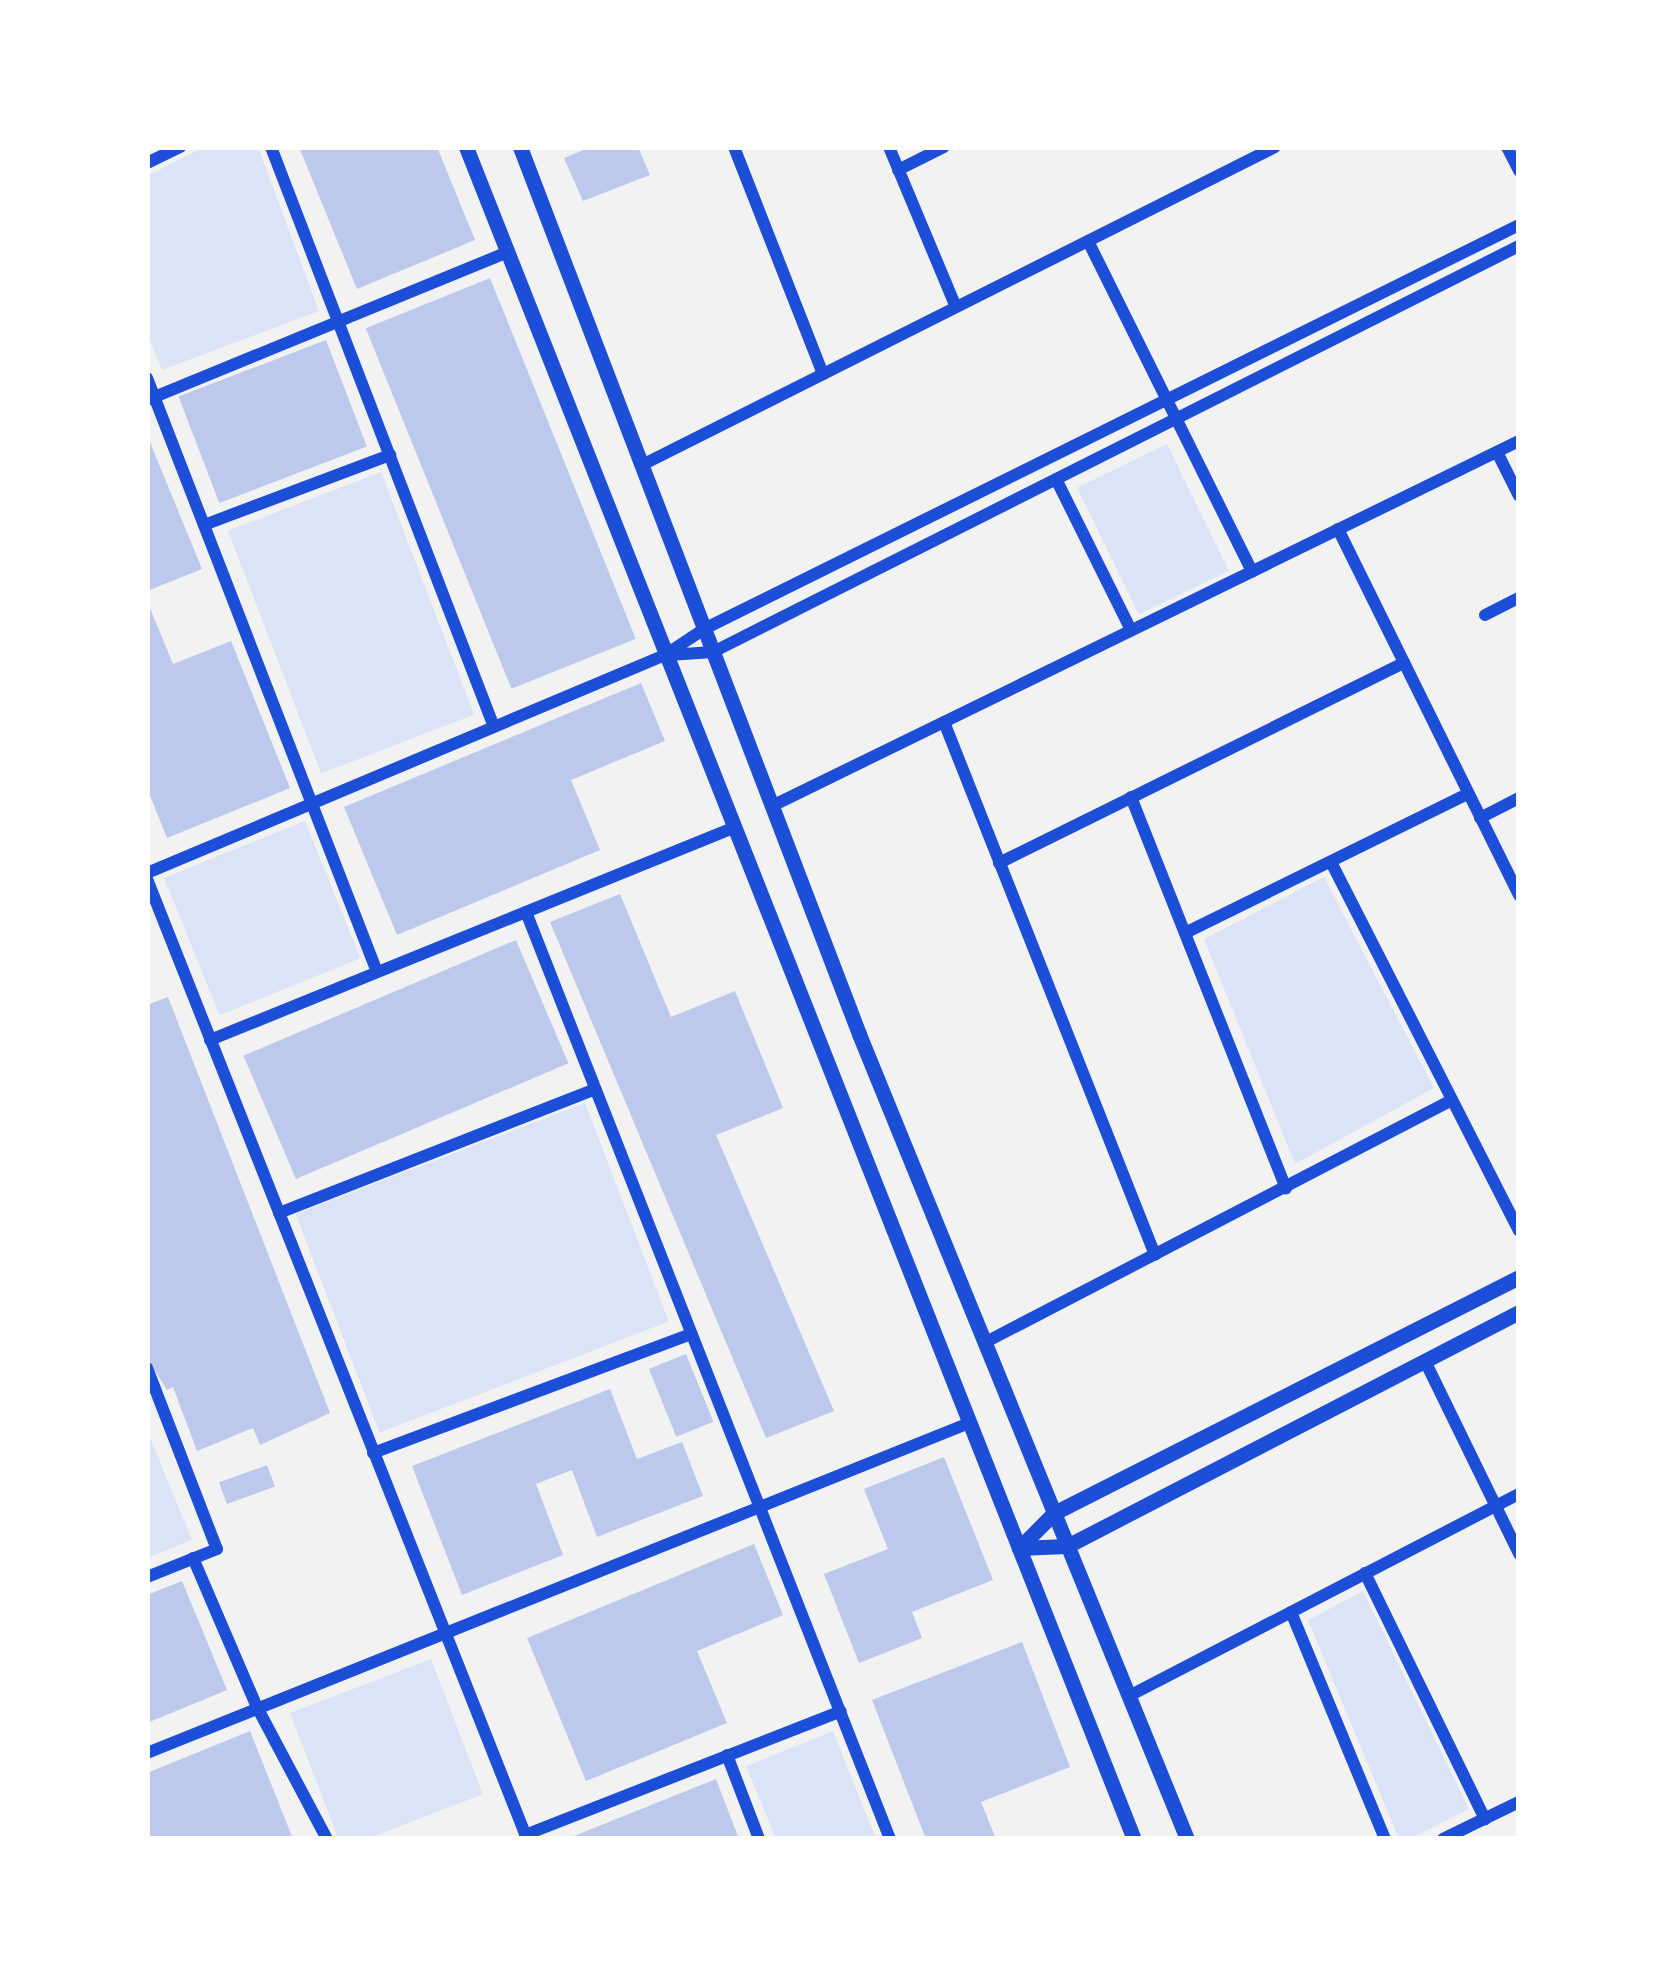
<!DOCTYPE html>
<style>
body{margin:0}
#map{position:relative;width:1666px;height:1986px;overflow:hidden;background:#f2f2f2;font-family:"Varela Round",sans-serif}
div>[style]{position:absolute}
.green>*{inset:0;background:#dbe4f7;transform-origin:0 0}
.building>*{inset:0;background:#bdc9ec;transform-origin:0 0}
.minor>*{height:12px;margin:-6px;padding:0 6px;transform-origin:6px;border-radius:6px;background:#1d4ed8}
.tertiary>*{height:15px;margin:-7.5px;padding:0 7.5px;transform-origin:7.5px;border-radius:7.5px;background:#1d4ed8}
span{translate:-50% -50%;white-space:nowrap;text-align:center;line-height:1.15;-webkit-text-stroke:12px #fff;paint-order:stroke}
.frame{position:absolute;inset:0;border:150px solid #fff;pointer-events:none}
</style>
<div id="map">
<div class="green">
<div style="clip-path:polygon(204px 147px,258px 147px,319px 311px,162px 370px,147px 333px,147px 176px)"></div>
<div style="left:1167px;top:444px;width:141px;height:100px;rotate:64deg"></div>
<div style="left:381px;top:472px;width:260px;height:164px;rotate:69deg"></div>
<div style="left:305px;top:821px;width:148px;height:152px;rotate:68deg"></div>
<div style="clip-path:polygon(1324px 877px,1434px 1088px,1295px 1164px,1204px 939px)"></div>
<div style="left:585px;top:1103px;width:234px;height:310px;rotate:69deg"></div>
<div style="clip-path:polygon(147px 1430px,192px 1540px,147px 1558px)"></div>
<div style="clip-path:polygon(1363px 1591px,1469px 1809px,1410px 1839px,1399px 1839px,1308px 1620px)"></div>
<div style="left:431px;top:1659px;width:145px;height:151px;rotate:69deg"></div>
<div style="clip-path:polygon(833px 1731px,876px 1839px,776px 1839px,746px 1766px)"></div>
</div>
<div class="building">
<div style="clip-path:polygon(299px 147px,437px 147px,475px 240px,357px 289px)"></div>
<div style="clip-path:polygon(591px 147px,638px 147px,650px 175px,583px 201px,564px 158px)"></div>
<div style="left:490px;top:278px;width:389px;height:134px;rotate:68deg"></div>
<div style="left:326px;top:340px;width:114px;height:158px;rotate:69deg"></div>
<div style="clip-path:polygon(147px 435px,202px 569px,147px 591px)"></div>
<div style="clip-path:polygon(147px 601px,173px 664px,231px 641px,290px 788px,167px 838px,147px 788px)"></div>
<div style="clip-path:polygon(641px 683px,665px 741px,571px 780px,600px 850px,397px 935px,344px 807px)"></div>
<div style="clip-path:polygon(620px 894px,671px 1017px,735px 991px,783px 1108px,716px 1135px,834px 1411px,766px 1438px,550px 922px)"></div>
<div style="left:516px;top:940px;width:134px;height:296px;rotate:67deg"></div>
<div style="clip-path:polygon(168px 997px,330px 1413px,260px 1445px,253px 1428px,197px 1451px,173px 1387px,167px 1390px,147px 1358px,147px 1005px)"></div>
<div style="left:686px;top:1354px;width:73px;height:40px;rotate:68deg"></div>
<div style="clip-path:polygon(610px 1389px,637px 1459px,682px 1442px,703px 1496px,597px 1537px,572px 1470px,536px 1484px,563px 1555px,462px 1595px,412px 1466px)"></div>
<div style="clip-path:polygon(944px 1457px,993px 1580px,912px 1612px,922px 1638px,859px 1663px,824px 1574px,888px 1549px,864px 1489px)"></div>
<div style="left:267px;top:1465px;width:23px;height:51px;rotate:70deg"></div>
<div style="clip-path:polygon(754px 1544px,783px 1615px,697px 1651px,727px 1723px,586px 1781px,527px 1638px)"></div>
<div style="clip-path:polygon(182px 1581px,227px 1690px,147px 1723px,147px 1595px)"></div>
<div style="clip-path:polygon(1022px 1642px,1070px 1767px,981px 1802px,996px 1839px,926px 1839px,872px 1700px)"></div>
<div style="clip-path:polygon(250px 1731px,293px 1839px,147px 1839px,147px 1773px)"></div>
<div style="clip-path:polygon(716px 1779px,739px 1839px,569px 1839px,569px 1838px)"></div>
</div>
<div class="minor">
<div style="left:271px;top:147px;width:621px;rotate:68.97deg"></div>
<div style="left:734px;top:147px;width:244px;rotate:68.6deg"></div>
<div style="left:889px;top:147px;width:173px;rotate:67.3deg"></div>
<div style="left:1507px;top:147px;width:27px;rotate:63deg"></div>
<div style="left:147px;top:163px;width:37px;rotate:-26deg"></div>
<div style="left:898px;top:170px;width:51px;rotate:-26.6deg"></div>
<div style="left:1088px;top:241px;width:369px;rotate:63.6deg"></div>
<div style="left:147px;top:378px;width:637px;rotate:68.83deg"></div>
<div style="left:147px;top:400px;width:389px;rotate:-22.3deg"></div>
<div style="left:1497px;top:452px;width:49px;rotate:63.4deg"></div>
<div style="left:642px;top:465px;width:708px;rotate:-26.67deg"></div>
<div style="left:1056px;top:479px;width:169px;rotate:63.6deg"></div>
<div style="left:204px;top:525px;width:199px;rotate:-20.6deg"></div>
<div style="left:1338px;top:529px;width:409px;rotate:63.7deg"></div>
<div style="left:1485px;top:615px;width:38px;rotate:-27deg"></div>
<div style="left:669px;top:655px;width:44px;rotate:-3.9deg"></div>
<div style="left:713px;top:652px;width:902px;rotate:-26.74deg"></div>
<div style="left:944px;top:722px;width:573px;rotate:68.4deg"></div>
<div style="left:1131px;top:797px;width:421px;rotate:68.4deg"></div>
<div style="left:772px;top:806px;width:831px;rotate:-26.04deg"></div>
<div style="left:1480px;top:818px;width:44px;rotate:-27.1deg"></div>
<div style="left:1331px;top:862px;width:414px;rotate:63deg"></div>
<div style="left:999px;top:863px;width:452px;rotate:-26.3deg"></div>
<div style="left:147px;top:873px;width:562px;rotate:-22.82deg"></div>
<div style="left:665px;top:655px;width:47px;rotate:-33.7deg"></div>
<div style="left:704px;top:629px;width:910px;rotate:-26.37deg"></div>
<div style="left:147px;top:879px;width:1032px;rotate:68.4deg"></div>
<div style="left:526px;top:912px;width:996px;rotate:68.56deg"></div>
<div style="left:1185px;top:933px;width:315px;rotate:-26.2deg"></div>
<div style="left:210px;top:1040px;width:564px;rotate:-22.07deg"></div>
<div style="left:279px;top:1213px;width:339px;rotate:-21.4deg"></div>
<div style="left:984px;top:1343px;width:527px;rotate:-27.44deg"></div>
<div style="left:1425px;top:1361px;width:215px;rotate:64deg"></div>
<div style="left:147px;top:1368px;width:194px;rotate:68.9deg"></div>
<div style="left:217px;top:1549px;width:75px;rotate:158.2deg"></div>
<div style="left:373px;top:1453px;width:340px;rotate:-20.5deg"></div>
<div style="left:193px;top:1558px;width:162px;rotate:66.8deg"></div>
<div style="left:257px;top:1707px;width:149px;rotate:62.1deg"></div>
<div style="left:1365px;top:1573px;width:274px;rotate:64deg"></div>
<div style="left:1291px;top:1612px;width:246px;rotate:67.5deg"></div>
<div style="left:1129px;top:1696px;width:439px;rotate:-27.4deg"></div>
<div style="left:147px;top:1753px;width:886px;rotate:-21.87deg"></div>
<div style="left:727px;top:1755px;width:90px;rotate:69.1deg"></div>
<div style="left:525px;top:1835px;width:339px;rotate:-21.4deg"></div>
<div style="left:1443px;top:1839px;width:85px;rotate:-26deg"></div>
</div>
<div class="tertiary">
<div style="left:466px;top:147px;width:1819px;rotate:68.46deg"></div>
<div style="left:520px;top:147px;width:950px;rotate:69.08deg"></div>
<div style="left:859px;top:1034px;width:869px;rotate:67.83deg"></div>
<div style="left:1019px;top:1548px;width:49px;rotate:-45deg"></div>
<div style="left:1054px;top:1513px;width:521px;rotate:-26.91deg"></div>
<div style="left:1019px;top:1548px;width:48px;rotate:-2.4deg"></div>
<div style="left:1067px;top:1546px;width:509px;rotate:-27.37deg"></div>
</div>
<div class="frame"></div>
</div>
